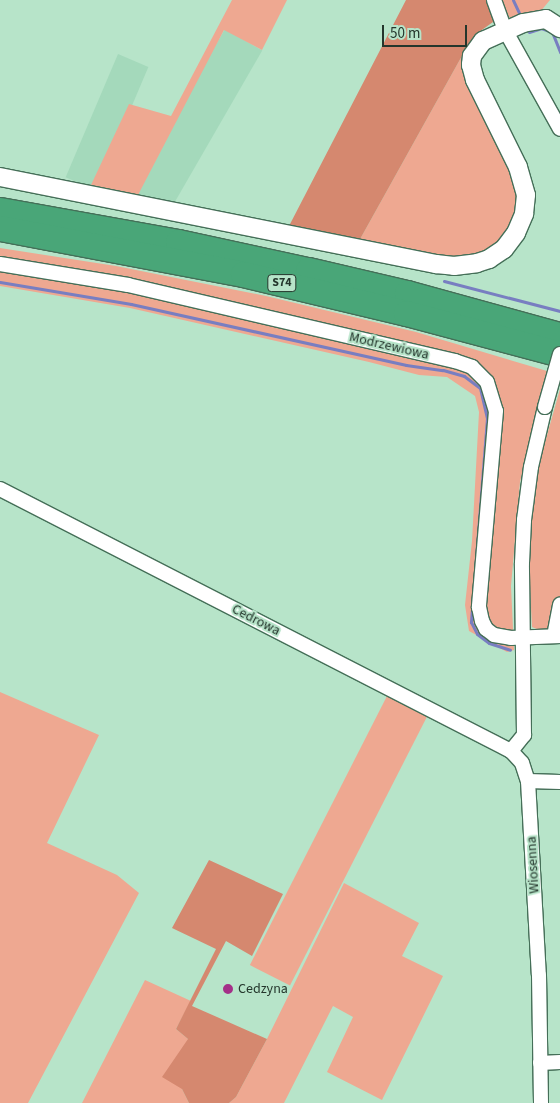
<!DOCTYPE html>
<style>
body{margin:0}
#map{position:relative;width:560px;height:1103px;overflow:hidden;background:#b7e4c9;font-family:"Source Sans 3",sans-serif}
div>[style]{position:absolute}
.built>*{inset:0;background:#a4d9bb;transform-origin:0 0}
.green>*{inset:0;background:#eea891;transform-origin:0 0}
.forest>*{inset:0;background:#d5886f}
.stream>*{height:3px;margin:-1.5px;padding:0 1.5px;transform-origin:1.5px;border-radius:1.5px;background:#787ec1}
.roads{filter:drop-shadow(1px 0 #456f58) drop-shadow(-1px 0 #456f58) drop-shadow(0 1px #456f58) drop-shadow(0 -1px #456f58)}
.minor>*{height:14px;margin:-7px;padding:0 7px;transform-origin:7px;border-radius:7px;background:#fff}
.tertiary>*{height:18px;margin:-9px;padding:0 9px;transform-origin:9px;border-radius:9px;background:#fff}
.motorway>*{height:25px;margin:-12.5px;padding:0 12.5px;transform-origin:12.5px;border-radius:12.5px;background:#49a678}
.bridges{filter:drop-shadow(1px 0 #456f58) drop-shadow(-1px 0 #456f58) drop-shadow(0 1px #456f58) drop-shadow(0 -1px #456f58)}
.minor-bridge>*{height:14px;margin:-7px;padding:0 7px;transform-origin:7px;border-radius:7px;background:#fff}
.dots>*{width:14px;height:14px;translate:-50% -50%;box-sizing:border-box;border:2px solid #b7e4c9;border-radius:50%}
span{translate:-50% -50%;white-space:nowrap;text-align:center;line-height:1.15;-webkit-text-stroke:4px #b7e4c9;paint-order:stroke}
.shield-label span{padding:1px 4px;background:#b7e4c9;border:1px solid;border-radius:4px;-webkit-text-stroke-width:0}
.shield-label{font-size:12px;color:#24362c;font-weight:700}
.street-label{font-size:14px;color:#24362c}
.poi-label{font-size:14px;color:#24362c}
.left{translate:0 -50%;text-align:left}
.scale{position:absolute;left:382px;top:25px;width:85px;height:22px;box-sizing:border-box;border:2px solid #24362c;border-top:0;padding-left:6px;font-size:15px;line-height:18px;white-space:nowrap;color:#24362c;-webkit-text-stroke:4px #b7e4c9;paint-order:stroke}
</style>
<div id="map">
<div class="built">
<div style="left:225px;top:29px;width:43px;height:187px;rotate:30deg"></div>
<div style="left:118px;top:54px;width:33px;height:134px;rotate:23deg"></div>
</div>
<div class="green">
<div style="clip-path:polygon(232px 0,287px 0,262px 50px,224px 30px,138px 195px,91px 185px,129px 104px,171px 116px)"></div>
<div style="clip-path:polygon(502px 0,550px 0,540px 12px,517px 20px,509px 17px)"></div>
<div style="clip-path:polygon(468px 45px,464px 60px,506px 154px,519px 198px,517px 214px,505px 235px,493px 247px,467px 257px,443px 258px,359px 241px)"></div>
<div style="clip-path:polygon(0 248px,116px 266px,266px 296px,416px 332px,547px 371px,520px 482px,511px 586px,514px 650px,507px 652px,469px 631px,465px 605px,472px 541px,479px 412px,475px 396px,447px 377px,419px 375px,369px 362px,130px 308px,0 286px)"></div>
<div style="clip-path:polygon(560px 389px,560px 630px,539px 630px,532px 627px,529px 571px,532px 511px,538px 467px)"></div>
<div style="clip-path:polygon(0 692px,99px 735px,47px 843px,117px 875px,139px 893px,28px 1103px,0 1103px)"></div>
<div style="left:387px;top:696px;width:45px;height:302px;rotate:27deg"></div>
<div style="clip-path:polygon(344px 883px,419px 923px,402px 956px,443px 976px,382px 1100px,327px 1072px,353px 1017px,333px 1006px,284px 1103px,229px 1103px,236px 1097px,267px 1039px)"></div>
<div style="clip-path:polygon(145px 980px,191px 1001px,176px 1029px,188px 1039px,182px 1089px,189px 1103px,82px 1103px)"></div>
</div>
<div class="forest">
<div style="clip-path:polygon(406px 0,494px 0,500px 17px,479px 32px,468px 45px,359px 241px,289px 226px)"></div>
<div style="clip-path:polygon(209px 860px,283px 894px,252px 956px,226px 941px,192px 1006px,267px 1039px,236px 1097px,229px 1103px,189px 1103px,182px 1089px,162px 1077px,188px 1039px,176px 1029px,216px 949px,172px 928px)"></div>
</div>
<div class="stream">
<div style="left:513px;top:0;width:14px;rotate:65deg"></div>
<div style="left:529px;top:32px;width:13px;rotate:-18deg"></div>
<div style="left:541px;top:28px;width:12px;rotate:20deg"></div>
<div style="left:552px;top:32px;width:22px;rotate:68deg"></div>
<div style="left:444px;top:281px;width:120px;rotate:14.5deg"></div>
<div style="left:0;top:282px;width:133px;rotate:9.5deg"></div>
<div style="left:131px;top:304px;width:282px;rotate:12.5deg"></div>
<div style="left:406px;top:365px;width:37px;rotate:8deg"></div>
<div style="left:443px;top:370px;width:22px;rotate:16deg"></div>
<div style="left:464px;top:376px;width:20px;rotate:37deg"></div>
<div style="left:480px;top:388px;width:31px;rotate:77deg"></div>
<div style="left:487px;top:418px;width:205px;rotate:94.5deg"></div>
<div style="left:471px;top:622px;width:13px;rotate:63deg"></div>
<div style="left:477px;top:634px;width:15px;rotate:37deg"></div>
<div style="left:489px;top:643px;width:22px;rotate:18deg"></div>
</div>
<div class="roads">
<div class="minor">
<div style="left:494px;top:0;width:32px;rotate:70deg"></div>
<div style="left:505px;top:30px;width:113px;rotate:60.9deg"></div>
<div style="left:0;top:264px;width:130px;rotate:9.3deg"></div>
<div style="left:128px;top:285px;width:336px;rotate:13.1deg"></div>
<div style="left:455px;top:361px;width:18px;rotate:19deg"></div>
<div style="left:472px;top:367px;width:21px;rotate:45deg"></div>
<div style="left:487px;top:382px;width:30px;rotate:73deg"></div>
<div style="left:496px;top:411px;width:197px;rotate:95deg"></div>
<div style="left:479px;top:607px;width:14px;rotate:78deg"></div>
<div style="left:482px;top:621px;width:9px;rotate:63deg"></div>
<div style="left:486px;top:629px;width:10px;rotate:37deg"></div>
<div style="left:494px;top:635px;width:17px;rotate:10deg"></div>
<div style="left:511px;top:638px;width:49px;rotate:-2.3deg"></div>
<div style="left:0;top:489px;width:574px;rotate:27.15deg"></div>
<div style="left:511px;top:751px;width:16px;rotate:47deg"></div>
<div style="left:522px;top:763px;width:19px;rotate:72deg"></div>
<div style="left:528px;top:781px;width:194px;rotate:86.8deg"></div>
<div style="left:539px;top:975px;width:128px;rotate:89.1deg"></div>
<div style="left:554px;top:636px;width:32px;rotate:-79deg"></div>
<div style="left:511px;top:751px;width:21px;rotate:-51deg"></div>
<div style="left:524px;top:735px;width:172px;rotate:-90.7deg"></div>
<div style="left:522px;top:563px;width:43px;rotate:-87.3deg"></div>
<div style="left:524px;top:520px;width:53px;rotate:-82.5deg"></div>
<div style="left:531px;top:467px;width:62px;rotate:-76.9deg"></div>
<div style="left:528px;top:781px;width:32px;rotate:2deg"></div>
<div style="left:540px;top:1063px;width:20px;rotate:-3deg"></div>
</div>
<div class="tertiary">
<div style="left:0;top:177px;width:445px;rotate:11.3deg"></div>
<div style="left:436px;top:264px;width:18px;rotate:6deg"></div>
<div style="left:454px;top:266px;width:23px;rotate:-7deg"></div>
<div style="left:477px;top:263px;width:13px;rotate:-18deg"></div>
<div style="left:489px;top:259px;width:18px;rotate:-34deg"></div>
<div style="left:504px;top:249px;width:20px;rotate:-53deg"></div>
<div style="left:516px;top:233px;width:21px;rotate:-67deg"></div>
<div style="left:524px;top:214px;width:19px;rotate:-84deg"></div>
<div style="left:526px;top:195px;width:29px;rotate:-106deg"></div>
<div style="left:518px;top:167px;width:97px;rotate:-116.3deg"></div>
<div style="left:475px;top:80px;width:16px;rotate:-105deg"></div>
<div style="left:471px;top:65px;width:9px;rotate:-84deg"></div>
<div style="left:472px;top:56px;width:19px;rotate:-54deg"></div>
<div style="left:483px;top:41px;width:44px;rotate:-24.2deg"></div>
<div style="left:523px;top:23px;width:23px;rotate:-10deg"></div>
<div style="left:546px;top:19px;width:17px;rotate:33deg"></div>
</div>
<div class="motorway">
<div style="left:0;top:210px;width:181px;rotate:10.2deg"></div>
<div style="left:178px;top:242px;width:133px;rotate:12.2deg"></div>
<div style="left:308px;top:270px;width:102px;rotate:13.1deg"></div>
<div style="left:407px;top:293px;width:159px;rotate:15.4deg"></div>
<div style="left:0;top:228px;width:247px;rotate:10.7deg"></div>
<div style="left:243px;top:274px;width:168px;rotate:13.5deg"></div>
<div style="left:406px;top:313px;width:159px;rotate:14.9deg"></div>
</div>
</div>
<div class="bridges">
<div class="minor-bridge">
<div style="left:545px;top:407px;width:55px;rotate:-74.2deg"></div>
</div>
</div>
<div class="dots">
<div style="left:228px;top:989px;background:#a42f88"></div>
</div>
<div class="shield-label">
<span style="left:282px;top:283px">S74</span>
</div>
<div class="street-label">
<span style="left:389px;top:346px;rotate:13deg">Modrzewiowa</span>
<span style="left:256px;top:620px;rotate:27deg">Cedrowa</span>
<span style="left:533px;top:865px;rotate:-93deg">Wiosenna</span>
</div>
<div class="poi-label">
<span class="left" style="left:238px;top:989px">Cedzyna</span>
</div>
<div class="scale">50 m</div>
</div>
